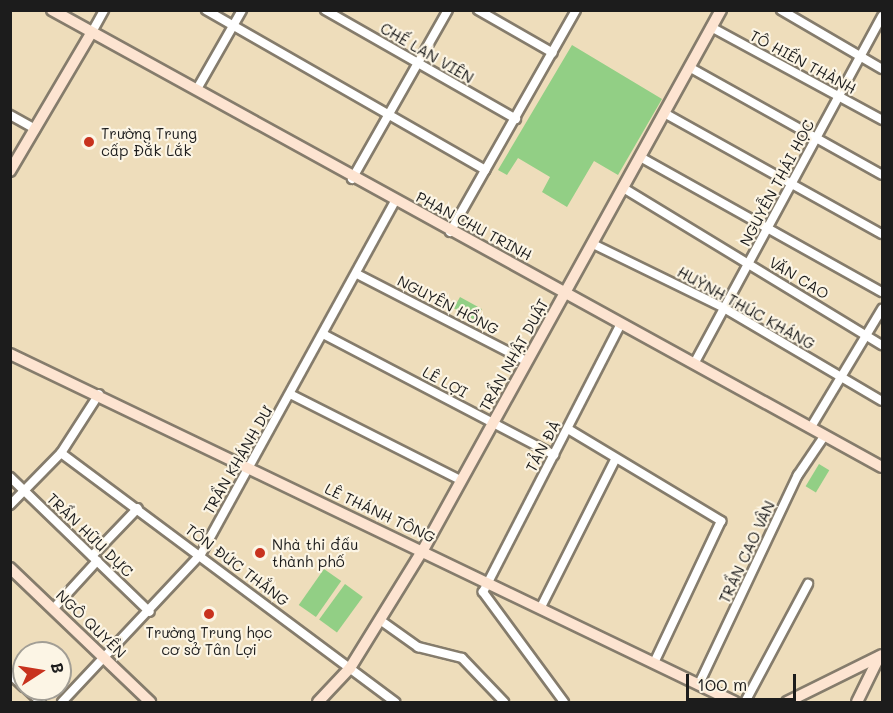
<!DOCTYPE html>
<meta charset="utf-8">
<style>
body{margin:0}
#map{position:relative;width:893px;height:713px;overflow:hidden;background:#edb;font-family:Mali,sans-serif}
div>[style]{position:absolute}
.green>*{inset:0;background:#92cf85;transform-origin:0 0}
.roads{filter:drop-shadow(2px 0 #857c6c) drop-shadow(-2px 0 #857c6c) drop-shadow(0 2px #857c6c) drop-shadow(0 -2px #857c6c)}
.street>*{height:8px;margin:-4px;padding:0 4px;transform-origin:4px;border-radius:4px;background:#fff}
.secondary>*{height:10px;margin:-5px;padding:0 5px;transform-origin:5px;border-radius:5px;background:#fde4d1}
.dots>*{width:16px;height:16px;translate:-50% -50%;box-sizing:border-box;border:3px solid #fcf5e5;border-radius:50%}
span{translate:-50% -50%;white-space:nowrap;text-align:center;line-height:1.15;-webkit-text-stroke:4.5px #fcf5e5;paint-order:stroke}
.street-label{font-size:15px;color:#1c1c1c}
.poi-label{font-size:15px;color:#1c1c1c}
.left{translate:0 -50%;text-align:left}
.frame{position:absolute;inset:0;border:12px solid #1c1c1c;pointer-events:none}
.north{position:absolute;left:12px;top:641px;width:60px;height:60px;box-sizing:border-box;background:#fcf5e5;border:2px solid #a29e95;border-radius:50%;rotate:78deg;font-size:16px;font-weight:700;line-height:24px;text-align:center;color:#1c1c1c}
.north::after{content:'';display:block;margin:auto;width:21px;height:27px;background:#c8321e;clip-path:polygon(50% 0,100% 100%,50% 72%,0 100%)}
.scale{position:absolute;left:686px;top:674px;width:110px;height:27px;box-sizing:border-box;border:3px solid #1c1c1c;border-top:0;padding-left:8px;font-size:18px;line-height:21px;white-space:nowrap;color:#1c1c1c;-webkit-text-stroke:4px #fcf5e5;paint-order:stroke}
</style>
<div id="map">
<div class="green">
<div style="clip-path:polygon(572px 45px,662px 99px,618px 175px,594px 161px,567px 207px,542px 192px,550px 177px,518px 158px,507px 175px,498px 170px)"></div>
<div style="left:460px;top:297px;width:25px;height:13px;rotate:29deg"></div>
<div style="left:819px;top:464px;width:12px;height:26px;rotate:31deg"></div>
<div style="left:324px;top:569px;width:21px;height:44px;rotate:35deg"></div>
<div style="left:345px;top:584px;width:22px;height:44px;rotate:36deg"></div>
</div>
<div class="roads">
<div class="street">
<div style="left:206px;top:10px;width:322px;rotate:29.8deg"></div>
<div style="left:325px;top:10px;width:220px;rotate:29.7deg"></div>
<div style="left:478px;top:10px;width:86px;rotate:29.8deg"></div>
<div style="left:781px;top:10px;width:117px;rotate:30.3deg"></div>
<div style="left:711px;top:27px;width:195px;rotate:28.5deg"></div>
<div style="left:92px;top:32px;width:25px;rotate:-61deg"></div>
<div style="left:689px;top:67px;width:221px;rotate:29.2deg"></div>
<div style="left:197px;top:89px;width:91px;rotate:-60.3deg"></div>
<div style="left:666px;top:114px;width:247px;rotate:29.1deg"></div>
<div style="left:10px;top:115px;width:29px;rotate:29deg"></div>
<div style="left:642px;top:158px;width:275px;rotate:29.2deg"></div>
<div style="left:352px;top:179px;width:194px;rotate:-60.4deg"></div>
<div style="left:625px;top:189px;width:301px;rotate:31.3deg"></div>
<div style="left:450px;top:232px;width:255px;rotate:-60.4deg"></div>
<div style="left:593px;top:244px;width:146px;rotate:26deg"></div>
<div style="left:724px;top:308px;width:183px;rotate:30.5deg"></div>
<div style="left:357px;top:274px;width:190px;rotate:27.2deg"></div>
<div style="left:323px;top:334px;width:261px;rotate:27.6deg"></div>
<div style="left:695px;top:362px;width:393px;rotate:-61.6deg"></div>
<div style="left:292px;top:395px;width:188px;rotate:26.8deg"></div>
<div style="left:811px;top:427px;width:138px;rotate:-59deg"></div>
<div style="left:568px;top:429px;width:179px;rotate:31deg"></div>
<div style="left:721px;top:521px;width:157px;rotate:115.3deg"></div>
<div style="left:61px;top:453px;width:417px;rotate:36.7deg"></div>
<div style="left:10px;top:477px;width:194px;rotate:44deg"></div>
<div style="left:10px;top:505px;width:73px;rotate:-45.6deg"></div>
<div style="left:61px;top:453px;width:70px;rotate:-57.2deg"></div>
<div style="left:92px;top:556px;width:66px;rotate:-46.2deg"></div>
<div style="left:541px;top:607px;width:165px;rotate:-63.3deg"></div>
<div style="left:54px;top:608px;width:64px;rotate:-47.5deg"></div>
<div style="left:380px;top:620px;width:47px;rotate:35.4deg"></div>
<div style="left:418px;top:647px;width:45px;rotate:14deg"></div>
<div style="left:462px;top:658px;width:61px;rotate:46.3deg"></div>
<div style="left:10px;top:674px;width:19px;rotate:43deg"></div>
<div style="left:699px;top:684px;width:231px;rotate:-64.7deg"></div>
<div style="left:798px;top:475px;width:48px;rotate:-56deg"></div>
<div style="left:27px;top:689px;width:19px;rotate:43deg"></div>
<div style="left:62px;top:702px;width:203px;rotate:-46.8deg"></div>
<div style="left:201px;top:554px;width:403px;rotate:-61.2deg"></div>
<div style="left:564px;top:702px;width:137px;rotate:-126.4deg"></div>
<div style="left:483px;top:592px;width:302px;rotate:-62.8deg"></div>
<div style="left:745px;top:702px;width:134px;rotate:-61.9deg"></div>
</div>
<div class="secondary">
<div style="left:52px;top:10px;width:947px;rotate:28.84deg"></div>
<div style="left:10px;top:171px;width:161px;rotate:-59.5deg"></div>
<div style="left:10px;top:354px;width:804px;rotate:25.64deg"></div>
<div style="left:10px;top:568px;width:194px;rotate:43.7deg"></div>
<div style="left:318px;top:702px;width:47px;rotate:-46.7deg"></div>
<div style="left:350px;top:668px;width:139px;rotate:-58.3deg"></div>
<div style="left:423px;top:550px;width:617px;rotate:-61.11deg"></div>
<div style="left:787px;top:702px;width:106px;rotate:-26.3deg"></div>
<div style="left:857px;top:702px;width:50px;rotate:-63.9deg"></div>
</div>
</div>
<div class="dots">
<div style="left:89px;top:142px;background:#c8321e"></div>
<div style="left:260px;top:553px;background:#c8321e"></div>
<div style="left:209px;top:614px;background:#c8321e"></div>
</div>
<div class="street-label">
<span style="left:427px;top:53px;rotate:30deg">CHẾ LAN VIÊN</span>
<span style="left:803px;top:62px;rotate:28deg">TÔ HIẾN THÀNH</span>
<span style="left:777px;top:183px;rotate:-62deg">NGUYỄN THÁI HỌC</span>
<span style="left:474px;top:226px;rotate:28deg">PHAN CHU TRINH</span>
<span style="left:799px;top:278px;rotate:31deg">VĂN CAO</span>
<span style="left:448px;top:305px;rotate:27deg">NGUYÊN HỒNG</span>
<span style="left:746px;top:308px;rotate:29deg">HUỲNH THÚC KHÁNG</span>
<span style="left:514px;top:355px;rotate:-61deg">TRẦN NHẬT DUẬT</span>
<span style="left:445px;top:382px;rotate:28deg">LÊ LỢI</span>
<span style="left:543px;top:446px;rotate:-62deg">TẢN ĐÀ</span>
<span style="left:238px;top:460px;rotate:-60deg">TRẦN KHÁNH DƯ</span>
<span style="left:380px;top:513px;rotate:25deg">LÊ THÁNH TÔNG</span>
<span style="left:90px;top:535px;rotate:44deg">TRẦN HỮU DỰC</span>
<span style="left:747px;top:552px;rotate:-65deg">TRẦN CAO VÂN</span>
<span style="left:237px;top:565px;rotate:37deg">TÔN ĐỨC THẮNG</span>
<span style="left:91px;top:624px;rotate:44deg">NGÔ QUYỀN</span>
</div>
<div class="poi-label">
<span class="left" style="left:101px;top:142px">Trường Trung<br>cấp Đắk Lắk</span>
<span class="left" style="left:272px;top:553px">Nhà thi đấu<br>thành phố</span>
<span style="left:209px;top:641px">Trường Trung học<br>cơ sở Tân Lợi</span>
</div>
<div class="frame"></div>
<div class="north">B</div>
<div class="scale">100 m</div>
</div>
